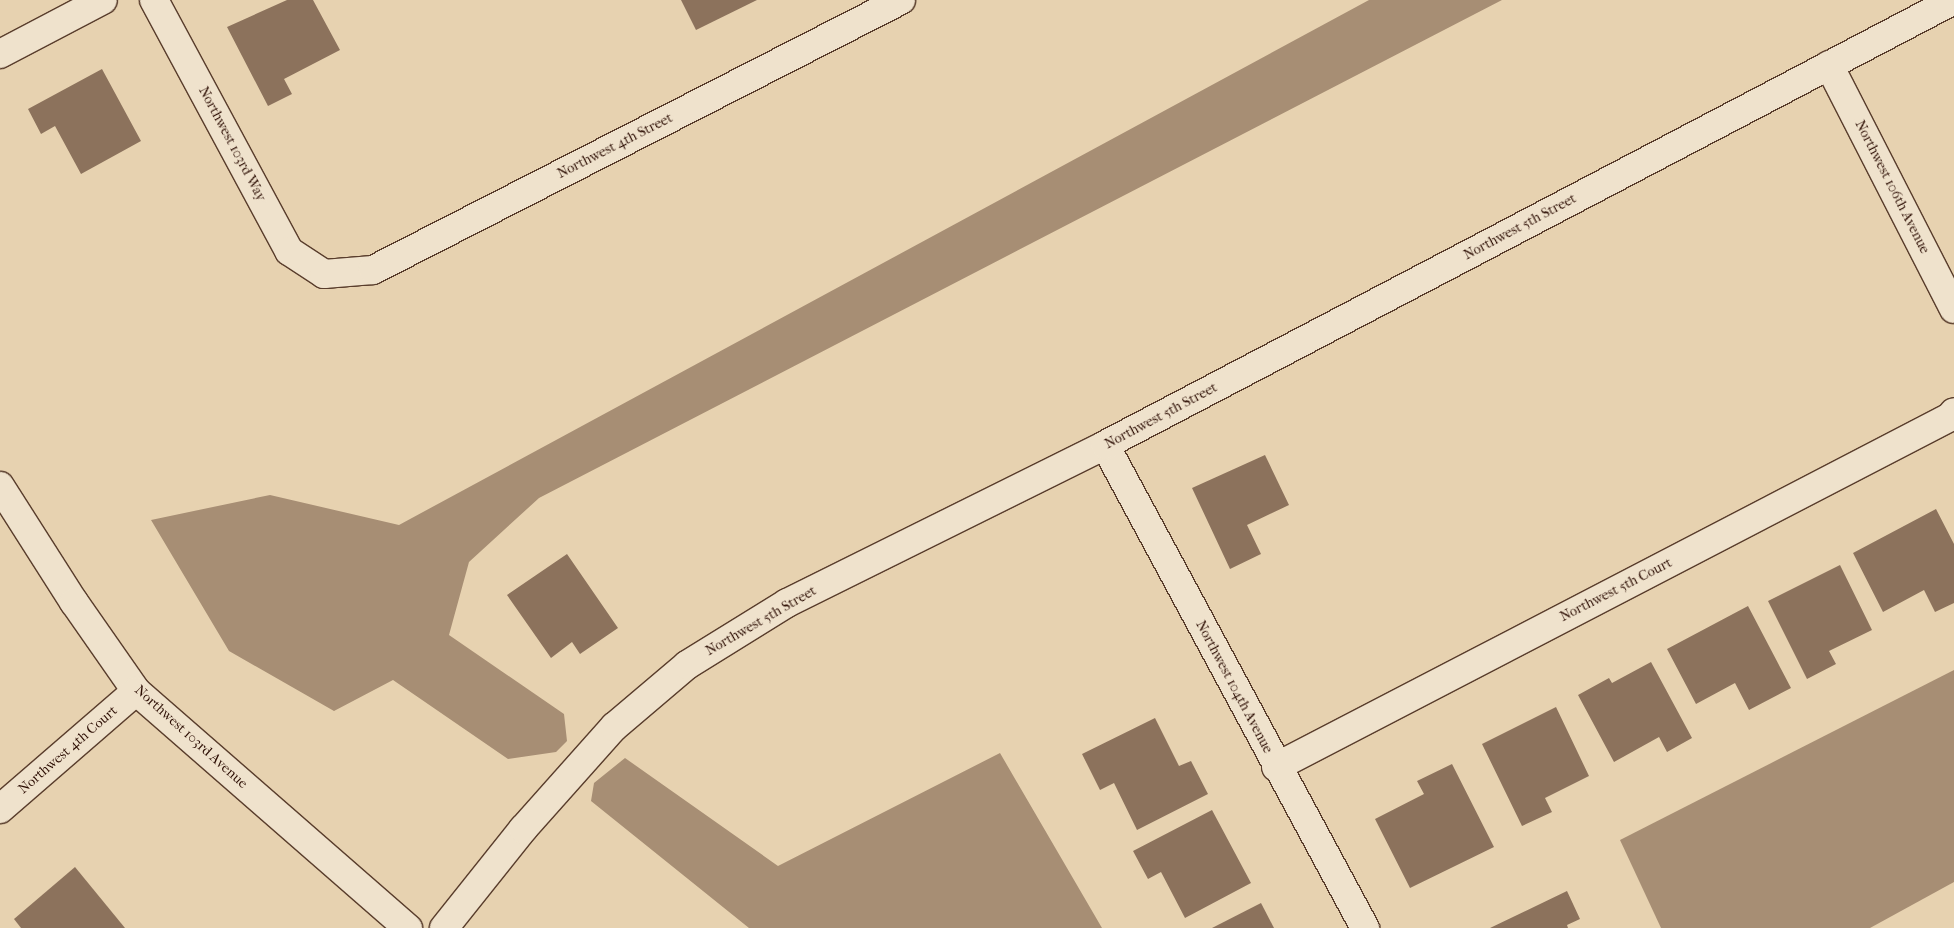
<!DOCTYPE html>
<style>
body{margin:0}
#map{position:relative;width:1954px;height:928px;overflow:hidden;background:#e7d2b0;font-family:"IM FELL French Canon",serif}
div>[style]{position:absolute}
.water>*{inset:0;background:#a78e74}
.building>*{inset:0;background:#8c725c}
.roads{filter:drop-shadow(1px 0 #593d2c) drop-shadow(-1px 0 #593d2c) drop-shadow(0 1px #593d2c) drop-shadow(0 -1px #593d2c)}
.minor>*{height:28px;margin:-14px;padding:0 14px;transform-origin:14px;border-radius:14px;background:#efe2cc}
span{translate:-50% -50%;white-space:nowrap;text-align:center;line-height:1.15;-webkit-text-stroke:5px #efe2cc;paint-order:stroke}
.street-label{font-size:14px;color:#2a0b00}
</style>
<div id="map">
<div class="water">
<div style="clip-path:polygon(1369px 0,1502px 0,539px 498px,469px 562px,449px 635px,564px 714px,567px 741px,556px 752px,508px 759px,393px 680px,334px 711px,229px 651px,151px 520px,270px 495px,399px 525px)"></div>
<div style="clip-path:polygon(1954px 670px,1954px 882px,1870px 928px,1661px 928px,1620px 840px)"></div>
<div style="clip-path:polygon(1000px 753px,1102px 928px,749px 928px,591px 801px,594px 783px,625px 758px,778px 866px)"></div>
</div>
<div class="building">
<div style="clip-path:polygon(287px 0,313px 0,340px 50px,284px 79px,292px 94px,268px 106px,227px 27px)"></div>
<div style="clip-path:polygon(681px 0,757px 0,696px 30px)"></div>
<div style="clip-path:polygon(102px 69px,141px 141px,81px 174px,55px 126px,41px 134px,28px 109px)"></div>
<div style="clip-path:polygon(1265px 455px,1289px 505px,1247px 525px,1261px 554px,1230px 569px,1192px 488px)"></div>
<div style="clip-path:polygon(1936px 509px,1954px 544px,1954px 603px,1935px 612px,1924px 590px,1883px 612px,1853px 553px)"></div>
<div style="clip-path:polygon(567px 554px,618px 628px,580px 654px,572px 642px,551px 658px,507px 595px)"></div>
<div style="clip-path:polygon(1840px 565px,1872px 630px,1829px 651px,1836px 664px,1807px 679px,1768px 601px)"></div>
<div style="clip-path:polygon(1748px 606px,1791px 688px,1749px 710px,1735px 683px,1696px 704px,1667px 649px)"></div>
<div style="clip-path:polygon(1651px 662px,1692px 738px,1667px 752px,1659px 737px,1614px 762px,1578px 695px,1609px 678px,1612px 683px)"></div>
<div style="clip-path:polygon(1556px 707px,1589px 776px,1545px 798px,1552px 812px,1522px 826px,1482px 744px)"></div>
<div style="clip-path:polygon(1155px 718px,1179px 766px,1191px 761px,1208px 794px,1137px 830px,1114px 783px,1100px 790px,1082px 754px)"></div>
<div style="clip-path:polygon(1452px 764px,1494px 847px,1410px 888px,1375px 819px,1424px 794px,1417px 781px)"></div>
<div style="clip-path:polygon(1212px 810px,1251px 883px,1185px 918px,1161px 872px,1148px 879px,1133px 851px)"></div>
<div style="clip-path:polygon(75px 867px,125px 928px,21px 928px,14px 919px)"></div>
<div style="clip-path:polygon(1567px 891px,1580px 919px,1567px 925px,1568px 928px,1490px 928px)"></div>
<div style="clip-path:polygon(1261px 903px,1274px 928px,1212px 928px)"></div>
</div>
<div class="roads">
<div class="minor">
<div style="left:154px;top:0;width:285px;rotate:61.7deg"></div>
<div style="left:289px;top:251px;width:42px;rotate:33.3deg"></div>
<div style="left:324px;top:274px;width:49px;rotate:-4.7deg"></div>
<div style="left:373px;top:270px;width:593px;rotate:-27.08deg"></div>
<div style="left:0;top:54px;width:116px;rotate:-27.7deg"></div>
<div style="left:1829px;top:65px;width:274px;rotate:62.9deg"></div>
<div style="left:1105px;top:445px;width:549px;rotate:61.71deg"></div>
<div style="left:0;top:486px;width:138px;rotate:57.5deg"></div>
<div style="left:74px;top:602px;width:108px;rotate:55.1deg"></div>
<div style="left:136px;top:691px;width:361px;rotate:41.1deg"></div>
<div style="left:1276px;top:767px;width:759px;rotate:-27.44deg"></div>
<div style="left:1950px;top:417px;width:6px;rotate:-51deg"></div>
<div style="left:0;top:809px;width:180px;rotate:-40.9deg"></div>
<div style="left:444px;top:928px;width:127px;rotate:-51.4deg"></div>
<div style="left:523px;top:829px;width:137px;rotate:-48.3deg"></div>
<div style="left:614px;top:727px;width:96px;rotate:-40.3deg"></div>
<div style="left:687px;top:665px;width:118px;rotate:-31.8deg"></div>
<div style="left:787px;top:603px;width:355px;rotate:-26.4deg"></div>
<div style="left:1105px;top:445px;width:959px;rotate:-27.66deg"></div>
</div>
</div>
<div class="street-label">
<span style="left:232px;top:144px;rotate:62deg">Northwest 103rd Way</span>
<span style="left:615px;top:146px;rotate:-27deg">Northwest 4th Street</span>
<span style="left:1892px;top:187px;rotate:63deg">Northwest 106th Avenue</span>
<span style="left:1520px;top:227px;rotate:-28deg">Northwest 5th Street</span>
<span style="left:1161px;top:416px;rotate:-28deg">Northwest 5th Street</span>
<span style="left:1616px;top:590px;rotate:-27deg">Northwest 5th Court</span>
<span style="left:761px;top:621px;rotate:-30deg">Northwest 5th Street</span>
<span style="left:1234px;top:687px;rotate:62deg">Northwest 104th Avenue</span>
<span style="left:191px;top:737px;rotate:42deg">Northwest 103rd Avenue</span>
<span style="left:68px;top:750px;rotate:-41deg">Northwest 4th Court</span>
</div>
</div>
